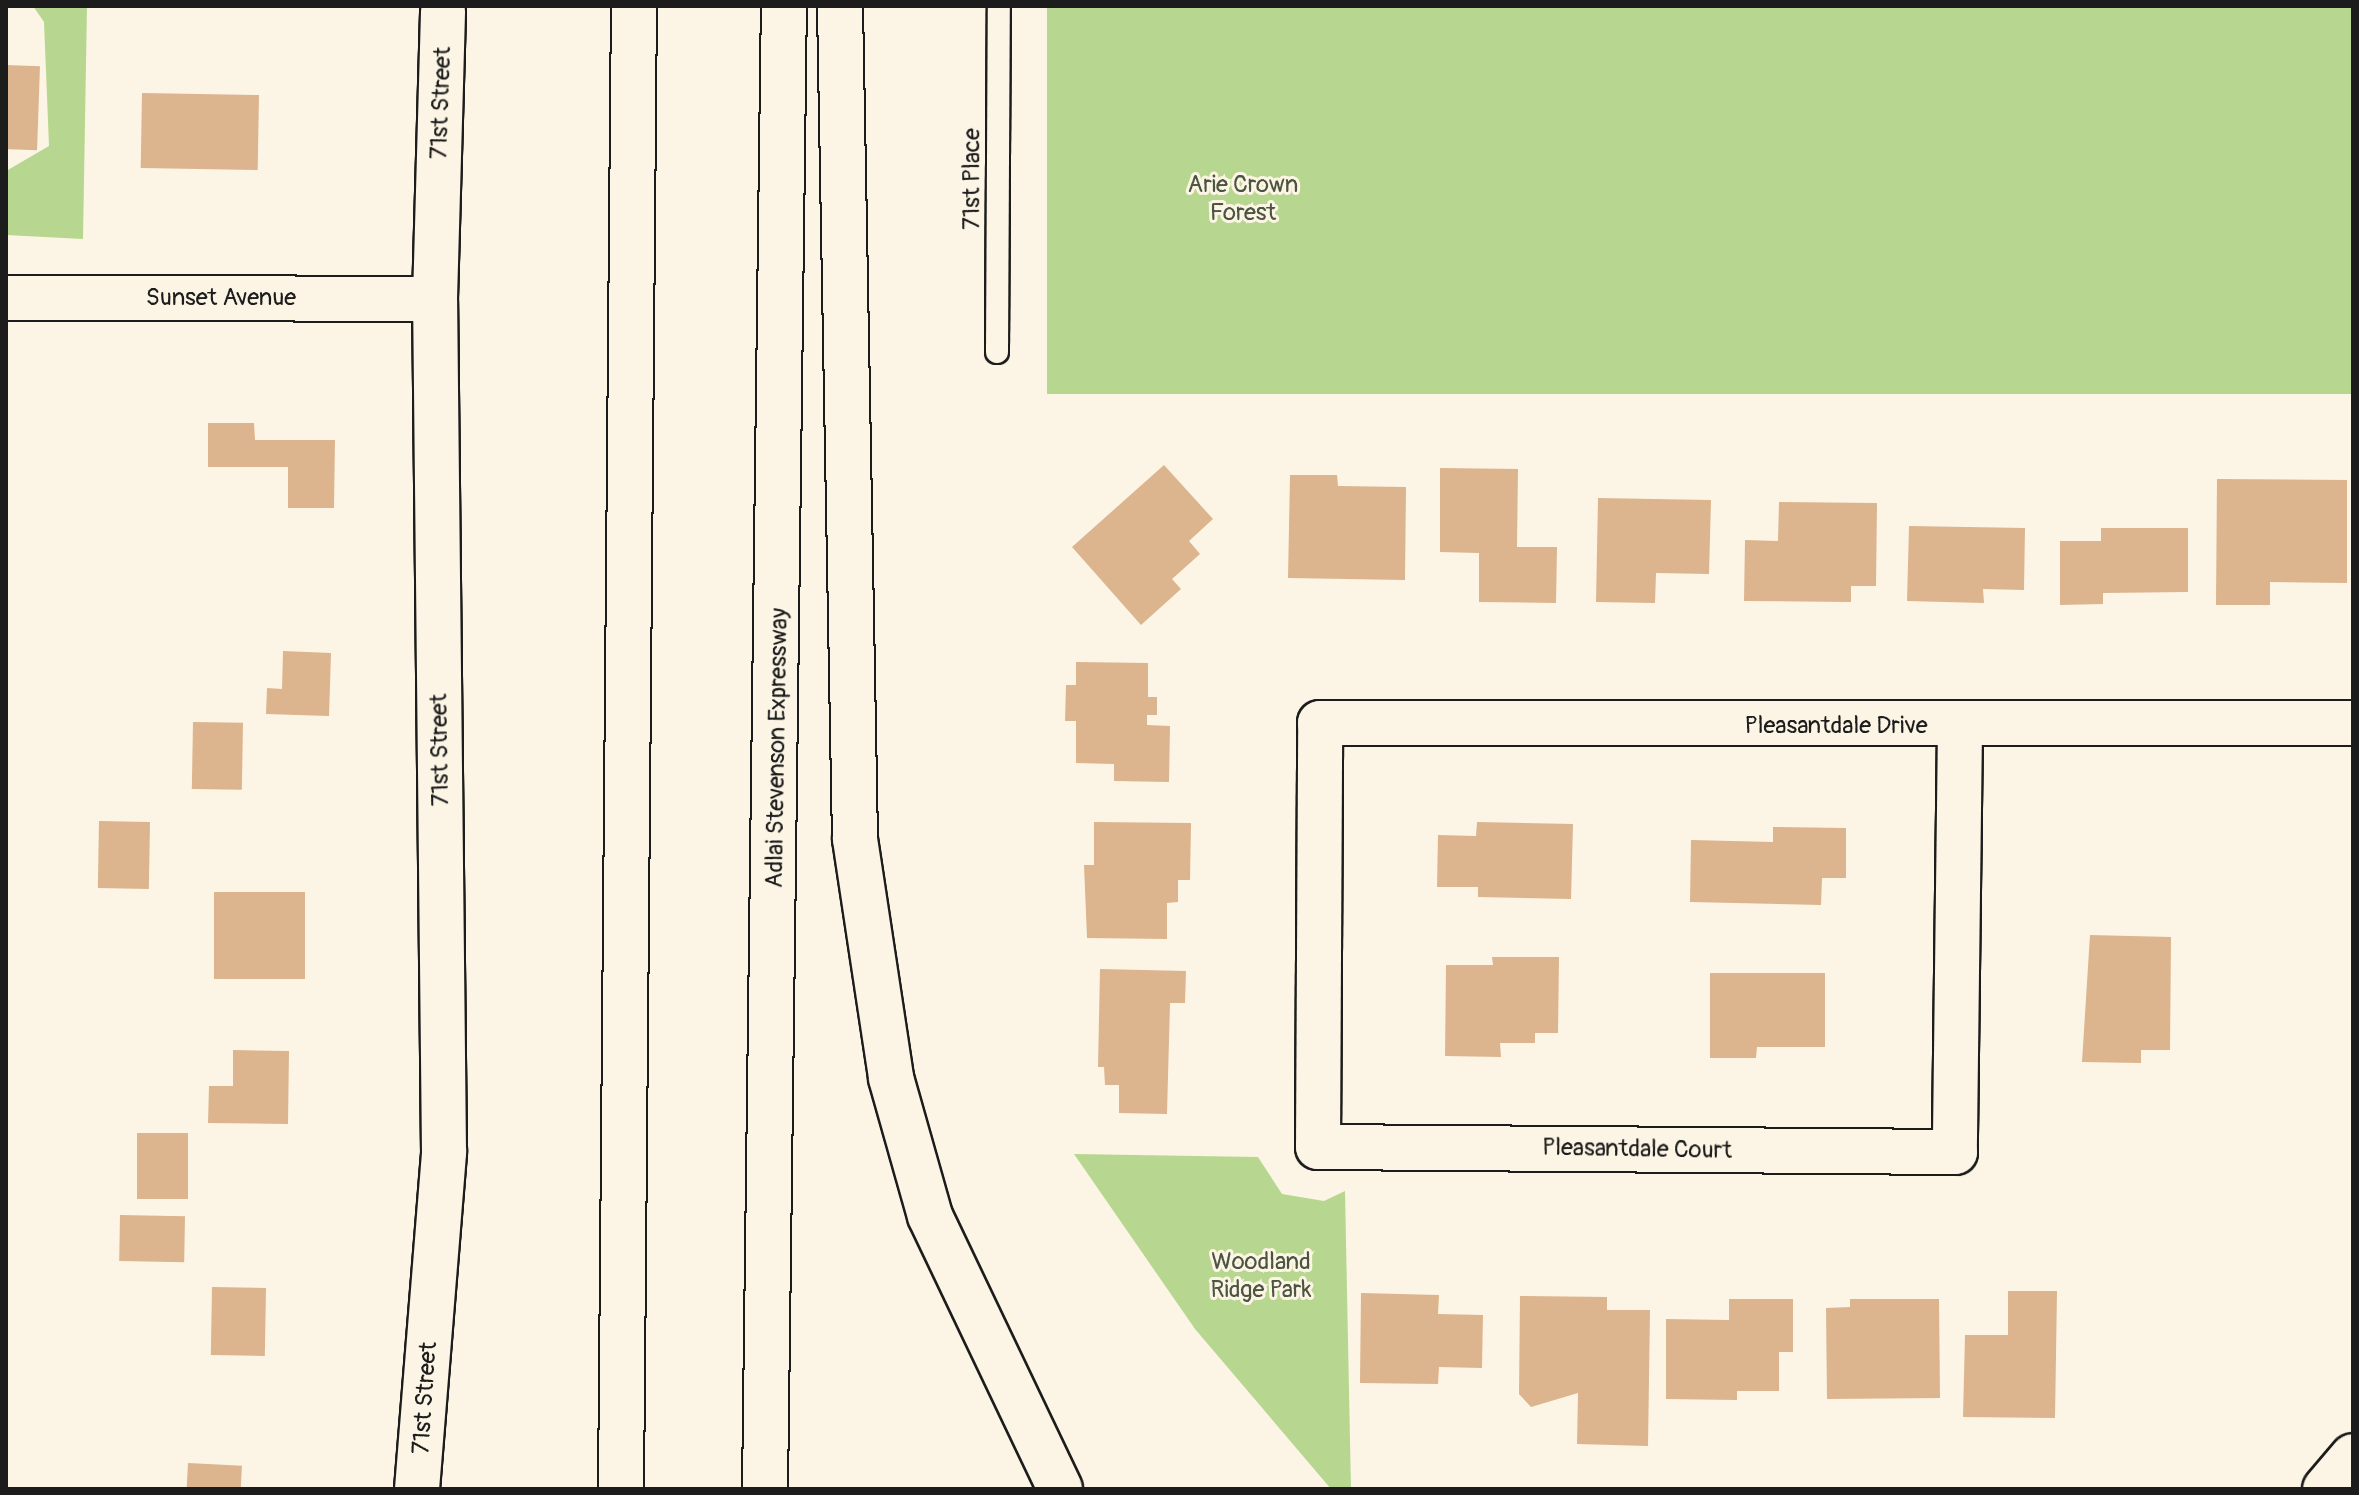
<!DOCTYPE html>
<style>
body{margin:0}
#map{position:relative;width:2359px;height:1495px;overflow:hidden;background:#fcf5e5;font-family:Pangolin,sans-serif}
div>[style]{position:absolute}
.green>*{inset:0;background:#b7d790;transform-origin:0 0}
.building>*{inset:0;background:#dcb48d;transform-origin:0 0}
.roads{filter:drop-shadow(2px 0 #1c1c1c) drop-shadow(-2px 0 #1c1c1c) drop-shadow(0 2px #1c1c1c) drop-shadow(0 -2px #1c1c1c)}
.service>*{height:22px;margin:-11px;padding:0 11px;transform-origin:11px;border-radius:11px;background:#fcf5e5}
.minor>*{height:44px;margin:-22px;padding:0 22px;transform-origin:22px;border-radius:22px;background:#fcf5e5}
.motorway>*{height:44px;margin:-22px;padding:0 22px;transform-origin:22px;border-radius:22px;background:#fcf5e5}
span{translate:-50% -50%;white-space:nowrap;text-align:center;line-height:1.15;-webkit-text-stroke:6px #fcf5e5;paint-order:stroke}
.street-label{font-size:24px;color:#1c1c1c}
.park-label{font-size:24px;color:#4a543f}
.frame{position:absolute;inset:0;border:8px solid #1c1c1c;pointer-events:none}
</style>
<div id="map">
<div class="green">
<div style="clip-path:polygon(33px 6px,87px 6px,83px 239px,6px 235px,6px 171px,49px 146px,44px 22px)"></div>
<div style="left:1047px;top:6px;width:1306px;height:388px"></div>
<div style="clip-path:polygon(1074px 1154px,1258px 1157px,1282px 1194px,1324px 1201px,1345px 1191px,1351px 1489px,1331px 1489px,1195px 1329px)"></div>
</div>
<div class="building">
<div style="left:6px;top:65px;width:34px;height:84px;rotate:2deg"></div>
<div style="left:142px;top:93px;width:117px;height:75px;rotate:1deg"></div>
<div style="clip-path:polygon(208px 423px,254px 423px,255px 440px,335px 440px,334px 508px,288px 508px,288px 467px,208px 467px)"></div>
<div style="clip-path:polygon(1164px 465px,1213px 519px,1189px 541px,1200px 554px,1172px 579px,1181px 589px,1141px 625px,1072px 547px)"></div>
<div style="clip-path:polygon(1440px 468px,1518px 469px,1517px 547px,1557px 547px,1556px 603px,1479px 602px,1479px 553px,1440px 552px)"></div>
<div style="clip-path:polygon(1290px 475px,1337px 475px,1338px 486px,1406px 487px,1405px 580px,1288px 578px)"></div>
<div style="clip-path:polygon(2217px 479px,2347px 480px,2347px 583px,2270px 582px,2270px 605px,2216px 605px)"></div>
<div style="clip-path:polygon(1598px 498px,1711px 500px,1709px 574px,1656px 573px,1655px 603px,1596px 602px)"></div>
<div style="clip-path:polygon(1779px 502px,1877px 503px,1876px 586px,1851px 586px,1851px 602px,1744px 601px,1745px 540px,1778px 541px)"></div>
<div style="clip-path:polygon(1909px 526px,2025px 528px,2024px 590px,1983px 589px,1984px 603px,1907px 601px)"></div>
<div style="clip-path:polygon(2101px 528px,2188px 528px,2188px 592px,2103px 593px,2103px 604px,2060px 605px,2060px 541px,2101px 541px)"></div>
<div style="clip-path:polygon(283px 651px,331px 653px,329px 716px,266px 714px,267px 688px,282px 689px)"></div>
<div style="clip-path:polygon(1076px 662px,1148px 663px,1148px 697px,1157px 697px,1157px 715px,1147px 715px,1147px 725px,1170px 726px,1169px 782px,1114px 781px,1114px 764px,1076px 763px,1076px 721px,1065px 721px,1066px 685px,1076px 685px)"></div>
<div style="left:193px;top:722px;width:50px;height:67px;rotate:1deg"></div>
<div style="left:99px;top:821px;width:51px;height:67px;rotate:1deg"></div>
<div style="clip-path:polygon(1094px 822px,1191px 823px,1190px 880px,1178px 880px,1178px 902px,1167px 903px,1167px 939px,1087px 938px,1084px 865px,1094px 865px)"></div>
<div style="clip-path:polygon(1477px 822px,1573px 824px,1571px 899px,1478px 897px,1478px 887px,1437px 887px,1438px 835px,1476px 836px)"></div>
<div style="clip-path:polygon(1773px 827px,1846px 828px,1846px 878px,1822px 878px,1821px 905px,1690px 902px,1691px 840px,1773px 842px)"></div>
<div style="left:214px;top:892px;width:91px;height:87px"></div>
<div style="clip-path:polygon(2090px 935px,2171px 937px,2170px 1050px,2141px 1050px,2141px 1063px,2082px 1062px)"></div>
<div style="clip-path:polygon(1492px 957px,1559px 957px,1558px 1033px,1535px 1033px,1535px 1043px,1500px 1043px,1501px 1057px,1445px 1056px,1446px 965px,1493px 965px)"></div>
<div style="clip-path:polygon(1100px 969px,1186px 971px,1185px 1003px,1170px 1003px,1167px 1114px,1119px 1113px,1119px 1085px,1105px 1085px,1104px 1067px,1098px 1067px)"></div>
<div style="clip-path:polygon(1710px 973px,1825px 973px,1825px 1047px,1757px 1047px,1756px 1058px,1710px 1058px)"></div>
<div style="clip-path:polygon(233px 1050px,289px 1051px,288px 1124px,208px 1123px,209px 1086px,233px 1086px)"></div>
<div style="left:137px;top:1133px;width:51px;height:66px"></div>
<div style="left:120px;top:1215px;width:65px;height:46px;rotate:1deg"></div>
<div style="left:212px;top:1287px;width:54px;height:68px;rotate:1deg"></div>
<div style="clip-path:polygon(2008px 1291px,2057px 1291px,2055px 1418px,1963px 1417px,1965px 1335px,2008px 1335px)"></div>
<div style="clip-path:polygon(1361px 1293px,1439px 1295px,1438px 1314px,1483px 1315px,1482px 1368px,1439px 1367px,1438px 1384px,1360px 1383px)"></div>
<div style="clip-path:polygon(1520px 1296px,1607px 1297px,1607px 1310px,1650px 1310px,1648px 1446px,1577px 1444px,1578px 1393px,1531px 1407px,1519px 1394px)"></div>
<div style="clip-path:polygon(1729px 1299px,1793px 1299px,1793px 1352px,1779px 1352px,1779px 1391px,1737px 1391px,1737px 1400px,1666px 1399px,1666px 1319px,1729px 1320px)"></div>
<div style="clip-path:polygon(1850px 1299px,1939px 1299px,1940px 1398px,1827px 1399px,1826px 1308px,1850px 1307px)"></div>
<div style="left:188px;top:1463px;width:54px;height:26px;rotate:3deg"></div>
</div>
<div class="roads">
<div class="service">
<div style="left:997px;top:352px;width:346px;rotate:-89.7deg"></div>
</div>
<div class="minor">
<div style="left:6px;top:298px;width:429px;rotate:0.1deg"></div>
<div style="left:1960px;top:727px;width:425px;rotate:90.7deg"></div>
<div style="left:1955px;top:1152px;width:637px;rotate:-179.55deg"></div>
<div style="left:1318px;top:1147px;width:424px;rotate:-89.7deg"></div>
<div style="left:1320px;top:723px;width:1033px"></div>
<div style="left:417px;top:1489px;width:338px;rotate:-85.4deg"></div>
<div style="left:444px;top:1152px;width:853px;rotate:-90.6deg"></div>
<div style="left:435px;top:299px;width:288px;rotate:-88.4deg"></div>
</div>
<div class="motorway">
<div style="left:840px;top:6px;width:833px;rotate:88.97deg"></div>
<div style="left:855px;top:839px;width:242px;rotate:81.4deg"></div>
<div style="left:891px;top:1078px;width:143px;rotate:74.2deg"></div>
<div style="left:930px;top:1216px;width:302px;rotate:64.5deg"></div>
<div style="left:621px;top:1489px;width:1483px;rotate:-89.5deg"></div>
<div style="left:765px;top:1489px;width:1483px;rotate:-89.27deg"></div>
<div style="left:2325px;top:1489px;width:43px;rotate:-49.7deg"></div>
</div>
</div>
<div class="street-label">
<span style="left:441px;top:103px;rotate:-88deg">71st Street</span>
<span style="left:972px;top:179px;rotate:-90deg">71st Place</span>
<span style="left:221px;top:298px">Sunset Avenue</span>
<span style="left:1836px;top:726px">Pleasantdale Drive</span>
<span style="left:777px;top:748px;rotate:-89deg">Adlai Stevenson Expressway</span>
<span style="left:440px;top:750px;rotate:-91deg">71st Street</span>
<span style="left:1637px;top:1149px;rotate:1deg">Pleasantdale Court</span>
<span style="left:425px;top:1398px;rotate:-86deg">71st Street</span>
</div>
<div class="park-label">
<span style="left:1243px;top:199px">Arie Crown<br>Forest</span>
<span style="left:1261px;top:1276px">Woodland<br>Ridge Park</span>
</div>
<div class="frame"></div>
</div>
